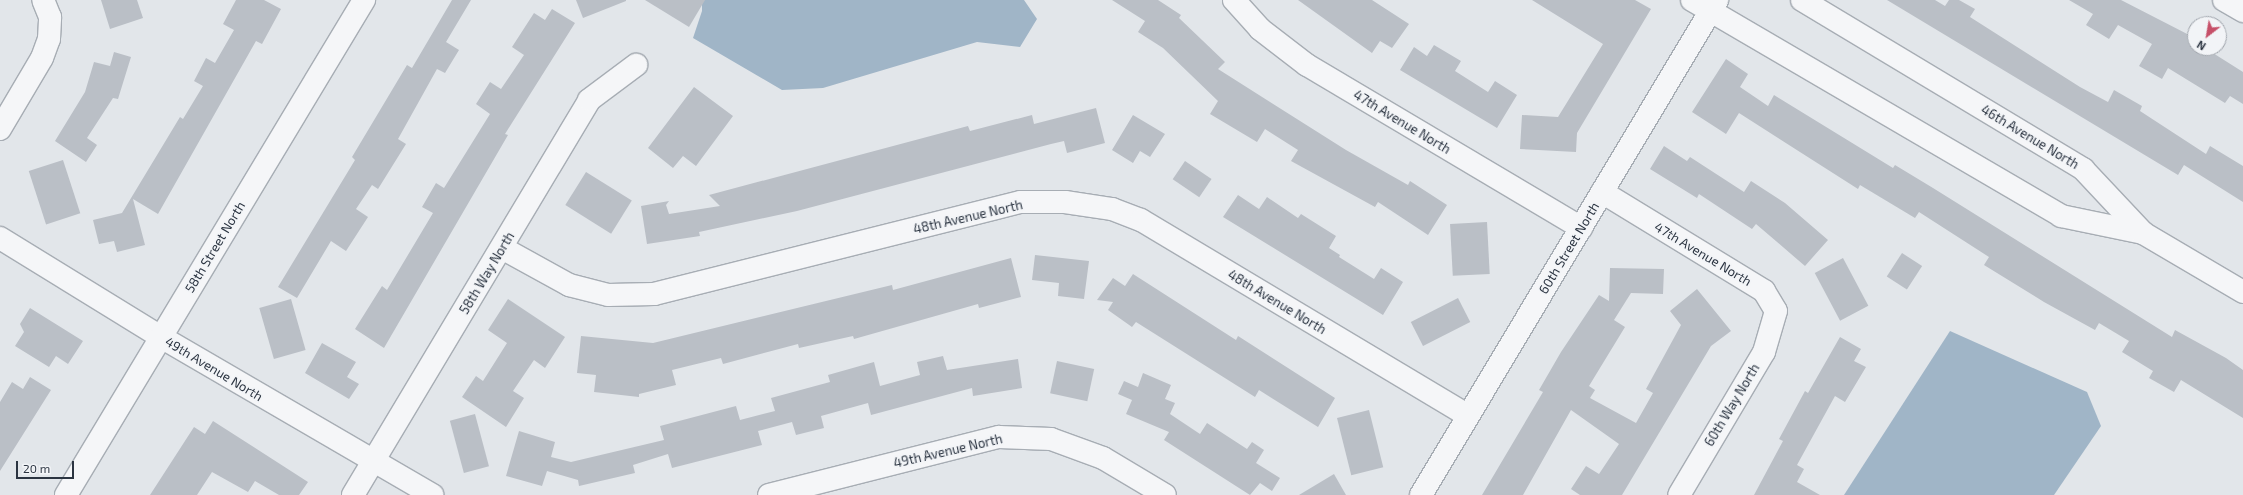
<!DOCTYPE html>
<style>
body{margin:0}
#map{position:relative;width:2243px;height:495px;overflow:hidden;background:#e2e6ea;font-family:"Exo 2",sans-serif}
div>[style]{position:absolute}
.water>*{inset:0;background:#a0b5c7}
.building>*{inset:0;background:#babfc6;transform-origin:0 0}
.roads{filter:drop-shadow(1px 0 #a7adb4) drop-shadow(-1px 0 #a7adb4) drop-shadow(0 1px #a7adb4) drop-shadow(0 -1px #a7adb4)}
.minor>*{height:22px;margin:-11px;padding:0 11px;transform-origin:11px;border-radius:11px;background:#f5f6f8}
.tertiary>*{height:22px;margin:-11px;padding:0 11px;transform-origin:11px;border-radius:11px;background:#f5f6f8}
span{translate:-50% -50%;white-space:nowrap;text-align:center;line-height:1.15;-webkit-text-stroke:3px #f2f4f7;paint-order:stroke}
.street-label{font-size:13px;color:#2b3441}
.north{position:absolute;left:2187px;top:16px;width:40px;height:40px;box-sizing:border-box;background:#f2f4f7;border:1px solid #a2a7ae;border-radius:50%;rotate:211deg;font-size:11px;font-weight:700;line-height:16px;text-align:center;color:#2b3441}
.north::after{content:'';display:block;margin:auto;width:14px;height:18px;background:#c65069;clip-path:polygon(50% 0,100% 100%,50% 72%,0 100%)}
.scale{position:absolute;left:16px;top:461px;width:58px;height:18px;box-sizing:border-box;border:2px solid #2b3441;border-top:0;padding-left:5px;font-size:12px;line-height:14px;white-space:nowrap;color:#2b3441;-webkit-text-stroke:3px #f2f4f7;paint-order:stroke}
</style>
<div id="map">
<div class="water">
<div style="clip-path:polygon(702px 0,1024px 0,1037px 19px,1020px 47px,977px 42px,823px 88px,782px 90px,693px 38px,702px 11px)"></div>
<div style="clip-path:polygon(1950px 331px,2087px 392px,2101px 426px,2054px 495px,1844px 495px)"></div>
</div>
<div class="building">
<div style="clip-path:polygon(101px 0,137px 0,143px 18px,110px 29px)"></div>
<div style="clip-path:polygon(236px 0,264px 0,281px 9px,262px 44px,256px 41px,158px 214px,133px 199px,145px 245px,117px 252px,114px 241px,99px 244px,93px 220px,122px 213px,180px 117px,183px 119px,203px 86px,194px 81px,206px 58px,215px 63px,234px 30px,223px 24px)"></div>
<div style="clip-path:polygon(452px 0,471px 0,446px 42px,459px 50px,445px 73px,437px 69px,398px 139px,406px 144px,378px 189px,372px 185px,356px 209px,368px 217px,346px 251px,331px 241px,297px 298px,278px 287px,355px 160px,352px 157px,407px 65px,412px 68px)"></div>
<div style="clip-path:polygon(576px 0,626px 0,626px 1px,583px 18px)"></div>
<div style="clip-path:polygon(645px 0,705px 0,689px 27px)"></div>
<div style="clip-path:polygon(1112px 0,1158px 0,1181px 15px,1179px 18px,1225px 62px,1218px 69px,1346px 150px,1408px 185px,1410px 181px,1447px 205px,1428px 235px,1378px 202px,1375px 207px,1291px 161px,1298px 150px,1265px 129px,1257px 142px,1210px 114px,1218px 101px,1163px 48px,1138px 32px,1145px 21px)"></div>
<div style="clip-path:polygon(1298px 0,1372px 0,1409px 24px,1392px 48px,1380px 41px,1372px 53px)"></div>
<div style="clip-path:polygon(1532px 0,1635px 0,1651px 9px,1577px 133px,1576px 152px,1520px 149px,1522px 115px,1558px 117px,1603px 44px)"></div>
<div style="clip-path:polygon(1887px 0,1935px 0,1945px 6px,1949px 0,1959px 0,1975px 9px,1970px 17px,2080px 87px,2108px 102px,2114px 90px,2142px 106px,2140px 111px,2206px 154px,2210px 146px,2243px 166px,2243px 202px,2184px 165px,2178px 175px)"></div>
<div style="clip-path:polygon(2069px 0,2121px 0,2195px 38px,2195px 48px,2205px 48px,2243px 72px,2243px 104px,2230px 96px,2225px 103px,2168px 68px,2162px 79px,2139px 66px,2152px 44px,2118px 25px,2109px 39px,2086px 25px,2093px 14px)"></div>
<div style="clip-path:polygon(552px 9px,575px 23px,505px 134px,508px 135px,384px 348px,355px 329px,382px 286px,387px 290px,433px 213px,422px 207px,436px 183px,444px 188px,490px 114px,476px 104px,490px 82px,501px 89px,524px 55px,512px 47px,534px 13px,545px 20px)"></div>
<div style="clip-path:polygon(1434px 45px,1461px 61px,1455px 71px,1488px 92px,1495px 81px,1517px 95px,1497px 128px,1400px 70px,1414px 47px,1427px 56px)"></div>
<div style="clip-path:polygon(114px 52px,131px 57px,118px 99px,113px 98px,87px 138px,97px 145px,86px 162px,55px 141px,85px 92px,94px 62px,110px 66px)"></div>
<div style="clip-path:polygon(1726px 59px,1748px 74px,1740px 87px,1768px 106px,1774px 95px,1893px 168px,1895px 165px,1933px 188px,2172px 337px,2175px 330px,2226px 358px,2243px 370px,2243px 418px,2181px 380px,2174px 392px,2149px 378px,2153px 371px,2122px 352px,2129px 341px,2099px 323px,2095px 330px,2044px 302px,1984px 265px,1989px 257px,1919px 212px,1915px 218px,1860px 185px,1858px 189px,1739px 113px,1726px 134px,1692px 112px)"></div>
<div style="clip-path:polygon(694px 87px,733px 116px,696px 166px,683px 156px,673px 168px,648px 148px)"></div>
<div style="clip-path:polygon(1096px 108px,1105px 143px,1067px 153px,1064px 141px,1051px 144px,797px 211px,699px 232px,700px 236px,647px 244px,641px 206px,669px 201px,666px 205px,669px 214px,720px 206px,709px 195px,968px 126px,970px 131px,1032px 115px,1034px 124px)"></div>
<div style="clip-path:polygon(1133px 115px,1165px 134px,1150px 157px,1140px 151px,1133px 163px,1112px 150px)"></div>
<div style="clip-path:polygon(1664px 146px,1687px 161px,1690px 157px,1744px 192px,1751px 181px,1785px 203px,1828px 240px,1805px 266px,1756px 224px,1752px 229px,1699px 194px,1697px 198px,1650px 169px)"></div>
<div style="left:63px;top:160px;width:56px;height:36px;rotate:72deg"></div>
<div style="left:1185px;top:161px;width:32px;height:22px;rotate:34deg"></div>
<div style="left:586px;top:172px;width:54px;height:39px;rotate:32deg"></div>
<div style="clip-path:polygon(1238px 195px,1259px 209px,1267px 197px,1298px 218px,1301px 214px,1336px 236px,1329px 248px,1340px 255px,1339px 257px,1374px 279px,1381px 268px,1403px 282px,1383px 315px,1223px 217px)"></div>
<div style="left:1487px;top:222px;width:52px;height:37px;rotate:87deg"></div>
<div style="left:1902px;top:253px;width:24px;height:28px;rotate:33deg"></div>
<div style="clip-path:polygon(1035px 255px,1089px 261px,1084px 299px,1058px 296px,1059px 283px,1032px 280px)"></div>
<div style="clip-path:polygon(1011px 258px,1021px 297px,979px 308px,978px 304px,854px 339px,853px 336px,799px 348px,798px 344px,723px 364px,721px 358px,672px 370px,676px 385px,639px 394px,639px 397px,594px 392px,596px 375px,577px 373px,581px 336px,653px 343px,892px 285px,893px 290px)"></div>
<div style="left:1843px;top:258px;width:54px;height:32px;rotate:62deg"></div>
<div style="clip-path:polygon(1610px 268px,1664px 269px,1663px 294px,1631px 293px,1614px 320px,1625px 327px,1589px 386px,1595px 390px,1590px 398px,1636px 423px,1653px 393px,1646px 389px,1681px 325px,1670px 311px,1697px 289px,1731px 331px,1711px 346px,1622px 495px,1580px 495px,1571px 489px,1586px 466px,1599px 474px,1619px 444px,1571px 410px,1523px 495px,1482px 495px,1543px 392px,1539px 390px,1561px 352px,1599px 295px,1609px 301px)"></div>
<div style="clip-path:polygon(1133px 274px,1236px 340px,1238px 336px,1335px 398px,1318px 427px,1259px 390px,1255px 397px,1136px 322px,1132px 327px,1108px 310px,1113px 302px,1097px 300px,1113px 278px,1125px 286px)"></div>
<div style="left:1458px;top:298px;width:27px;height:53px;rotate:63deg"></div>
<div style="left:291px;top:299px;width:53px;height:33px;rotate:74deg"></div>
<div style="clip-path:polygon(508px 299px,565px 337px,545px 368px,534px 360px,513px 391px,524px 398px,506px 427px,462px 397px,476px 376px,483px 381px,507px 343px,488px 330px)"></div>
<div style="clip-path:polygon(30px 308px,83px 341px,68px 364px,56px 356px,49px 367px,15px 346px,24px 332px,20px 324px)"></div>
<div style="clip-path:polygon(1840px 337px,1861px 349px,1854px 361px,1866px 367px,1845px 402px,1835px 396px,1797px 465px,1804px 469px,1797px 482px,1820px 495px,1754px 495px,1783px 441px,1779px 439px,1805px 391px,1808px 393px)"></div>
<div style="clip-path:polygon(322px 343px,356px 362px,347px 377px,359px 384px,349px 399px,305px 373px)"></div>
<div style="clip-path:polygon(943px 356px,947px 370px,1018px 359px,1022px 388px,973px 396px,972px 388px,871px 415px,868px 403px,821px 416px,824px 428px,796px 435px,792px 422px,758px 431px,762px 445px,672px 468px,668px 454px,633px 465px,635px 473px,579px 486px,578px 480px,547px 471px,542px 486px,506px 476px,519px 431px,555px 442px,551px 457px,571px 462px,664px 440px,660px 426px,736px 406px,740px 420px,775px 411px,771px 398px,830px 382px,828px 375px,874px 362px,880px 386px,920px 375px,917px 362px)"></div>
<div style="left:1057px;top:361px;width:38px;height:33px;rotate:12deg"></div>
<div style="clip-path:polygon(1143px 373px,1171px 385px,1165px 399px,1175px 403px,1170px 414px,1200px 434px,1207px 423px,1247px 449px,1252px 442px,1264px 450px,1256px 463px,1280px 478px,1272px 491px,1260px 483px,1250px 495px,1164px 440px,1169px 432px,1126px 414px,1132px 400px,1118px 394px,1124px 381px,1138px 387px)"></div>
<div style="clip-path:polygon(30px 377px,51px 390px,0 471px,0 402px,12px 382px,23px 389px)"></div>
<div style="left:1369px;top:410px;width:59px;height:33px;rotate:76deg"></div>
<div style="left:475px;top:414px;width:54px;height:26px;rotate:75deg"></div>
<div style="clip-path:polygon(213px 421px,308px 482px,299px 495px,279px 495px,255px 481px,248px 492px,212px 472px,197px 495px,150px 495px,194px 427px,205px 434px)"></div>
<div style="clip-path:polygon(1334px 474px,1346px 495px,1299px 495px)"></div>
</div>
<div class="roads">
<div class="minor">
<div style="left:1234px;top:0;width:39px;rotate:48deg"></div>
<div style="left:1260px;top:29px;width:59px;rotate:37.5deg"></div>
<div style="left:1307px;top:65px;width:319px;rotate:30.7deg"></div>
<div style="left:1692px;top:0;width:428px;rotate:30.3deg"></div>
<div style="left:2061px;top:216px;width:84px;rotate:11.7deg"></div>
<div style="left:2224px;top:0;width:22px;rotate:30deg"></div>
<div style="left:0;top:129px;width:82px;rotate:-59.4deg"></div>
<div style="left:42px;top:58px;width:20px;rotate:-70deg"></div>
<div style="left:49px;top:39px;width:22px;rotate:-87deg"></div>
<div style="left:50px;top:17px;width:18px;rotate:-112deg"></div>
<div style="left:1602px;top:192px;width:190px;rotate:31.4deg"></div>
<div style="left:1764px;top:291px;width:23px;rotate:59deg"></div>
<div style="left:1776px;top:311px;width:43px;rotate:106.3deg"></div>
<div style="left:1764px;top:352px;width:166px;rotate:120.7deg"></div>
<div style="left:0;top:238px;width:189px;rotate:31.6deg"></div>
<div style="left:161px;top:337px;width:314px;rotate:30.2deg"></div>
<div style="left:502px;top:248px;width:77px;rotate:28.9deg"></div>
<div style="left:569px;top:285px;width:40px;rotate:14.4deg"></div>
<div style="left:608px;top:295px;width:46px;rotate:-1.2deg"></div>
<div style="left:654px;top:294px;width:378px;rotate:-14.1deg"></div>
<div style="left:1021px;top:202px;width:44px"></div>
<div style="left:1065px;top:202px;width:48px;rotate:8.5deg"></div>
<div style="left:1112px;top:209px;width:31px;rotate:21deg"></div>
<div style="left:1141px;top:220px;width:381px;rotate:30.9deg"></div>
<div style="left:353px;top:495px;width:460px;rotate:-59.1deg"></div>
<div style="left:589px;top:100px;width:59px;rotate:-36.7deg"></div>
<div style="left:769px;top:495px;width:237px;rotate:-14.2deg"></div>
<div style="left:999px;top:437px;width:52px;rotate:2.2deg"></div>
<div style="left:1051px;top:439px;width:55px;rotate:20.1deg"></div>
<div style="left:1103px;top:458px;width:72px;rotate:30.8deg"></div>
<div style="left:1421px;top:495px;width:577px;rotate:-59.12deg"></div>
</div>
<div class="tertiary">
<div style="left:1802px;top:0;width:328px;rotate:31deg"></div>
<div style="left:2083px;top:169px;width:88px;rotate:46.8deg"></div>
<div style="left:2143px;top:233px;width:116px;rotate:30.5deg"></div>
<div style="left:66px;top:495px;width:578px;rotate:-58.95deg"></div>
</div>
</div>
<div class="street-label">
<span style="left:1402px;top:122px;rotate:31deg">47th Avenue North</span>
<span style="left:2030px;top:137px;rotate:31deg">46th Avenue North</span>
<span style="left:968px;top:217px;rotate:-13deg">48th Avenue North</span>
<span style="left:215px;top:247px;rotate:-59deg">58th Street North</span>
<span style="left:1569px;top:248px;rotate:-59deg">60th Street North</span>
<span style="left:1703px;top:254px;rotate:31deg">47th Avenue North</span>
<span style="left:487px;top:273px;rotate:-59deg">58th Way North</span>
<span style="left:1277px;top:302px;rotate:31deg">48th Avenue North</span>
<span style="left:214px;top:369px;rotate:31deg">49th Avenue North</span>
<span style="left:1732px;top:405px;rotate:-59deg">60th Way North</span>
<span style="left:948px;top:451px;rotate:-13deg">49th Avenue North</span>
</div>
<div class="north">N</div>
<div class="scale">20 m</div>
</div>
